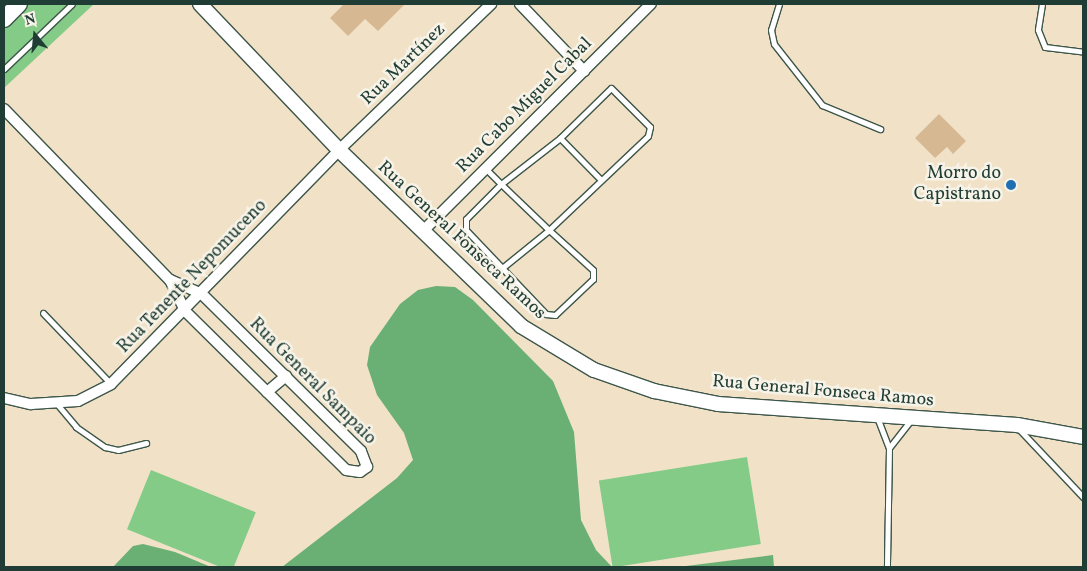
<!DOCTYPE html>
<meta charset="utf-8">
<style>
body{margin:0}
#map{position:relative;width:1087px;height:571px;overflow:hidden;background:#f1e2c7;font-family:Vollkorn,serif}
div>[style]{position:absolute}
.green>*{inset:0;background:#83cb86;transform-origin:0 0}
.forest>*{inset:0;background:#6aaf73}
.building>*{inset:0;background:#d6b993}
.roads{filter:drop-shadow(1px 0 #3e564a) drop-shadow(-1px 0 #3e564a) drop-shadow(0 1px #3e564a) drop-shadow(0 -1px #3e564a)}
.lane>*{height:5px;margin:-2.5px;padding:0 2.5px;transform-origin:2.5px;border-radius:2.5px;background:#fff}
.street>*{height:10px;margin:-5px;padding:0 5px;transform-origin:5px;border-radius:5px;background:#fff}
.secondary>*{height:14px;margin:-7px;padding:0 7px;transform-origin:7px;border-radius:7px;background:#fff}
.primary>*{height:16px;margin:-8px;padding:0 8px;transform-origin:8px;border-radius:8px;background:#fff}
.dots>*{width:14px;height:14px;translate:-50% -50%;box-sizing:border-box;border:2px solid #f7f3e8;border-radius:50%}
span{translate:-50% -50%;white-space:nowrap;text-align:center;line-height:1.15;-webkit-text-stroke:5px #f7f3e8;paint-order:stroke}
.street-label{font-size:18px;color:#1f3d34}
.poi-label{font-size:18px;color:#1f3d34}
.right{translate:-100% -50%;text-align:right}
.frame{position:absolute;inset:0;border:5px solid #1f3d34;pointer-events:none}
.north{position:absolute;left:10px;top:10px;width:50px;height:50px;-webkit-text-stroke:4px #f7f3e8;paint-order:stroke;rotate:343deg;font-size:14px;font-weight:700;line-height:20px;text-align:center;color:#1f3d34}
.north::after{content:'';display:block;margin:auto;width:18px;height:22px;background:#1f3d34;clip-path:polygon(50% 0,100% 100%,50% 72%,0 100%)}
</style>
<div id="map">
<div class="green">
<div style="clip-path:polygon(15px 4px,94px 4px,4px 88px,4px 15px)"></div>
<div style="left:747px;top:457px;width:88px;height:150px;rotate:81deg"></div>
<div style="left:151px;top:470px;width:113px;height:64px;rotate:22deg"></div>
</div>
<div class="forest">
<div style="clip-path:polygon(436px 286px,455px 287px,473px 300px,553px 381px,574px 432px,581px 520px,596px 550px,612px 567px,282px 567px,397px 478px,413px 460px,404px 433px,377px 395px,367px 365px,370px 347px,400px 304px,418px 290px)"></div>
<div style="clip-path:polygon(143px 544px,175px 552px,211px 567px,113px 567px,133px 546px)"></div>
<div style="clip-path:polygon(773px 555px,774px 567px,678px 567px)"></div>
</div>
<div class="building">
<div style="clip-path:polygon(344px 4px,405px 4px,378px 31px,365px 19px,348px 36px,330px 18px)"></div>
<div style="clip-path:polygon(939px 114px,966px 141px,953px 154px,947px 147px,935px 158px,915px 138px)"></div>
</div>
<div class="roads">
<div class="lane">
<div style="left:779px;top:4px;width:27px;rotate:107deg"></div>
<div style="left:771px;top:30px;width:14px;rotate:78deg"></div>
<div style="left:774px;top:44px;width:78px;rotate:51.8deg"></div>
<div style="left:822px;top:105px;width:63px;rotate:22.5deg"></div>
<div style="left:1042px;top:4px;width:26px;rotate:99deg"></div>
<div style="left:1038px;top:30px;width:18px;rotate:68deg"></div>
<div style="left:1045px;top:47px;width:38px;rotate:7deg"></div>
<div style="left:4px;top:69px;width:94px;rotate:-43.7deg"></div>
<div style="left:560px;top:138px;width:57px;rotate:45.7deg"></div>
<div style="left:485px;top:168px;width:23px;rotate:45deg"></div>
<div style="left:501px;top:184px;width:66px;rotate:43.8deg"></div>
<div style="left:549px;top:230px;width:59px;rotate:42.3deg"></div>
<div style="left:593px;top:270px;width:9px;rotate:90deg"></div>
<div style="left:593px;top:279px;width:52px;rotate:136.5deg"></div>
<div style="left:555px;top:315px;width:9px;rotate:-174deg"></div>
<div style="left:546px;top:314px;width:116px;rotate:-133.6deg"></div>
<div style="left:466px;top:230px;width:11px;rotate:-90deg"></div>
<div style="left:466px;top:219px;width:49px;rotate:-45deg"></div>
<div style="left:501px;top:184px;width:75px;rotate:-37.9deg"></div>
<div style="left:560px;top:138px;width:71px;rotate:-44.4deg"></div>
<div style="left:611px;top:88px;width:55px;rotate:45deg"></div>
<div style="left:650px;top:127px;width:9px;rotate:103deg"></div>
<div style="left:648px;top:136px;width:137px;rotate:136.5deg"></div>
<div style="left:549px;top:230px;width:60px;rotate:141deg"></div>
<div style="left:43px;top:313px;width:98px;rotate:46.2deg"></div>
<div style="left:57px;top:404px;width:30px;rotate:50deg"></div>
<div style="left:76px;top:427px;width:35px;rotate:35deg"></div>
<div style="left:105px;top:447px;width:13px;rotate:13deg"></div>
<div style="left:118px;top:450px;width:29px;rotate:-14deg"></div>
<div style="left:877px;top:417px;width:33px;rotate:69deg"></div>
<div style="left:889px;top:448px;width:119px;rotate:91deg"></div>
<div style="left:1018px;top:428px;width:95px;rotate:46.7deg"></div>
<div style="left:889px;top:448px;width:36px;rotate:-52deg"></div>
</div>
<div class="street">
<div style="left:520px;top:4px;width:93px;rotate:46.3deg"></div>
<div style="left:4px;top:109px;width:238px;rotate:45.9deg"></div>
<div style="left:170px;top:280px;width:34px;rotate:64deg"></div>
<div style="left:185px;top:311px;width:226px;rotate:44.6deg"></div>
<div style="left:346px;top:470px;width:14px;rotate:8deg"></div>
<div style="left:360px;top:472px;width:9px;rotate:-36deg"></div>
<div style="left:367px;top:467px;width:17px;rotate:-111deg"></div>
<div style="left:361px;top:451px;width:223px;rotate:-135.4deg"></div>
<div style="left:202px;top:294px;width:35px;rotate:-156deg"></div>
<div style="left:422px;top:232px;width:323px;rotate:-44.9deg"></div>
<div style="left:267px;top:392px;width:25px;rotate:-40deg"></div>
<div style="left:4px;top:398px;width:28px;rotate:13deg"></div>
<div style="left:31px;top:404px;width:47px;rotate:-3.7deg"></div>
<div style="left:78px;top:401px;width:37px;rotate:-27deg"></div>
<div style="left:111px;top:384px;width:327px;rotate:-45.7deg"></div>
<div style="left:339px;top:150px;width:211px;rotate:-43.8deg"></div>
</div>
<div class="secondary">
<div style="left:200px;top:4px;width:202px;rotate:46.4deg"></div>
<div style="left:339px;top:150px;width:253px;rotate:44deg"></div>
<div style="left:521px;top:326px;width:85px;rotate:31.1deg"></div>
<div style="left:594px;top:370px;width:64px;rotate:19.3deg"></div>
<div style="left:654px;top:391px;width:65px;rotate:11.5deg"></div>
<div style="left:718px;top:404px;width:300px;rotate:4deg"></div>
<div style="left:1017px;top:425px;width:67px;rotate:10.3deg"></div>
</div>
<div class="primary">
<div style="left:4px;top:19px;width:21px;rotate:-45deg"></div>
</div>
</div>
<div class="dots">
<div style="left:1011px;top:185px;background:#1f6fb2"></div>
</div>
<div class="street-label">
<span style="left:404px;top:65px;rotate:-44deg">Rua Martínez</span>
<span style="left:525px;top:106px;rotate:-45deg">Rua Cabo Miguel Cabal</span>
<span style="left:461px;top:241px;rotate:43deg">Rua General Fonseca Ramos</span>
<span style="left:193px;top:277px;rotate:-46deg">Rua Tenente Nepomuceno</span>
<span style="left:312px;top:382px;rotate:45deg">Rua General Sampaio</span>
<span style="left:823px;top:392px;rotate:5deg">Rua General Fonseca Ramos</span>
</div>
<div class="poi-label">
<span class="right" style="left:1001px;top:185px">Morro do<br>Capistrano</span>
</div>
<div class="frame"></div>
<div class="north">N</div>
</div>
